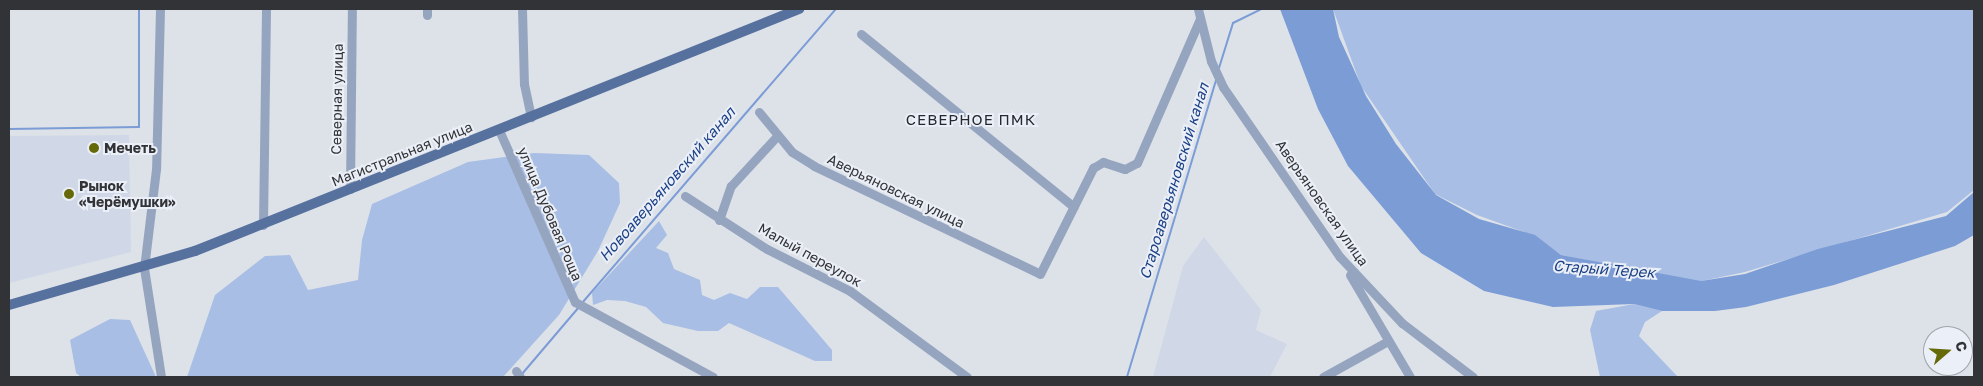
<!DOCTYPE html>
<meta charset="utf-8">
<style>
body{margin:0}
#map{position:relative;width:1983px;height:386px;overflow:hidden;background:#dde2e9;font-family:"Golos Text",sans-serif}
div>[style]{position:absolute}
.built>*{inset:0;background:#d0d8e7}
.green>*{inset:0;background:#a8bee4}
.water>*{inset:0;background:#7c9cd6}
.stream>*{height:2px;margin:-1px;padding:0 1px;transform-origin:1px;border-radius:1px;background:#7c9cd6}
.minor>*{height:9px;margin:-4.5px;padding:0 4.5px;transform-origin:4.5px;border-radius:4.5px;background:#96a5bf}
.major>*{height:10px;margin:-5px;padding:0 5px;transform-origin:5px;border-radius:5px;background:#57719f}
.dots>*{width:14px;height:14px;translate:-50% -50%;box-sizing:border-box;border:2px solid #ebeff7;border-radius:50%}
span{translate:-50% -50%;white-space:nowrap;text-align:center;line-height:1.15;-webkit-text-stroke:4px #ebeff7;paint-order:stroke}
.street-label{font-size:14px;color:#323336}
.poi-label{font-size:14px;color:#323336;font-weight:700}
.left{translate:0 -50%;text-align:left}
.neighbourhood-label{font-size:15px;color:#262a2f;letter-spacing:1px}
.water-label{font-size:15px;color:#1c4186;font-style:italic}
.frame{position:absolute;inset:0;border:10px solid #323336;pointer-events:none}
.north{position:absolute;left:1923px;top:326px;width:50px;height:50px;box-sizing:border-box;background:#ebeff7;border:1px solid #a1a4aa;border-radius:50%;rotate:71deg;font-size:14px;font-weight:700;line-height:20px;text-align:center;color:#323336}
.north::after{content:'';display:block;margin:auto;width:18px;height:22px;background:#666907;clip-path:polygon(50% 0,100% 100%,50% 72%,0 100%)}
</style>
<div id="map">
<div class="built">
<div style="clip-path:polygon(129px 135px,131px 252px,9px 283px,9px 136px)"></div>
<div style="clip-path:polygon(1204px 237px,1261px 310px,1256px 330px,1287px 344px,1270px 377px,1153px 377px,1183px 266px)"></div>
</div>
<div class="green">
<div style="clip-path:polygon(1333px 9px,1974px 9px,1974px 190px,1947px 212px,1745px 272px,1697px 282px,1561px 255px,1535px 236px,1477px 215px,1435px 194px,1361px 86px)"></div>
<div style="clip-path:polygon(534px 153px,589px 155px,619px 183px,620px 203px,598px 251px,559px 315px,503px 377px,187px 377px,215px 295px,265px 256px,290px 255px,308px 290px,358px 280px,362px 240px,372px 204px,468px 162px)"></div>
<div style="clip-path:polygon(659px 221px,667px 235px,656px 248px,668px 253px,674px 269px,700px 280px,702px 295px,714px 300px,730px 293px,747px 299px,760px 287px,778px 287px,832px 350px,832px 361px,815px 361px,729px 323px,718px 331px,698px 331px,663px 323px,646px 307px,625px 301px,607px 300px,593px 305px,592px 293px)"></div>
<div style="clip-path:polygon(1634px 304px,1662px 311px,1645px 322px,1639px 336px,1678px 377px,1600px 377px,1590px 330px,1596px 311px)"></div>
<div style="clip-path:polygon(110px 319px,130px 320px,156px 377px,81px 377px,76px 373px,70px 340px)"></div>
</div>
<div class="water">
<div style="clip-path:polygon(1280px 9px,1333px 9px,1339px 37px,1366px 96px,1396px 144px,1436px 195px,1479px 219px,1535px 235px,1561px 255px,1701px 281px,1745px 274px,1818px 249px,1946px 216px,1974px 192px,1974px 235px,1955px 246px,1834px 285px,1746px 307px,1715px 311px,1662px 311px,1634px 304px,1553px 307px,1484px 291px,1421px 253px,1348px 166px,1318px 109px)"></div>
</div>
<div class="stream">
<div style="left:1219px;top:68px;width:47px;rotate:-72.7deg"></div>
<div style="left:1233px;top:23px;width:32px;rotate:-26deg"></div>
<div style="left:9px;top:129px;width:130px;rotate:-0.9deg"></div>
<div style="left:139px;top:127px;width:118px;rotate:-90deg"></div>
<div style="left:582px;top:303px;width:389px;rotate:-49.2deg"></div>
<div style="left:522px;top:374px;width:88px;rotate:-49.6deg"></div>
<div style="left:1127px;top:377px;width:310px;rotate:-73.3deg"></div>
</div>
<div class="minor">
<div style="left:160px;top:9px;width:160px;rotate:91.4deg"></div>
<div style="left:156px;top:169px;width:100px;rotate:96.9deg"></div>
<div style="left:144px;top:268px;width:110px;rotate:81.1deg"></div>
<div style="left:522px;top:9px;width:75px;rotate:88.5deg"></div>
<div style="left:524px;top:84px;width:34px;rotate:78deg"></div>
<div style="left:1198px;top:9px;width:54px;rotate:76deg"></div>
<div style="left:1211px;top:61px;width:29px;rotate:65deg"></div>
<div style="left:1223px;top:87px;width:206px;rotate:55.5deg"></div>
<div style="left:1340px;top:257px;width:91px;rotate:46.8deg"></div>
<div style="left:1402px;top:323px;width:89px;rotate:37.3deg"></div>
<div style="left:427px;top:15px;width:6px;rotate:-90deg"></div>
<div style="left:861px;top:34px;width:274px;rotate:39.1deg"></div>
<div style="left:759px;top:112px;width:52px;rotate:50.5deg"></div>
<div style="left:792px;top:152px;width:26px;rotate:32deg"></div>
<div style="left:814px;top:166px;width:250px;rotate:25.5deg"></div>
<div style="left:1040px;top:274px;width:119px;rotate:-63.4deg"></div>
<div style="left:1093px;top:168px;width:12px;rotate:-31deg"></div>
<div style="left:1103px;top:162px;width:23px;rotate:18deg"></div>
<div style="left:1125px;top:169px;width:13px;rotate:-27deg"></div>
<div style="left:1137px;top:163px;width:157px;rotate:-66.4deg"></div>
<div style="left:499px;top:130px;width:188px;rotate:66.2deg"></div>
<div style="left:575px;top:302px;width:157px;rotate:28.5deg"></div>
<div style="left:350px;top:189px;width:180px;rotate:-89.4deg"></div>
<div style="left:685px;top:196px;width:98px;rotate:32.9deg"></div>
<div style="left:767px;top:249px;width:93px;rotate:26.8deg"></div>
<div style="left:850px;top:291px;width:145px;rotate:36.3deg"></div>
<div style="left:719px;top:220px;width:36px;rotate:-71deg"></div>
<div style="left:731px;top:186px;width:68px;rotate:-47.4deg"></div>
<div style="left:263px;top:225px;width:216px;rotate:-89.2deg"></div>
<div style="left:1350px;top:275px;width:118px;rotate:59.5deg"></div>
<div style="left:516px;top:371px;width:7px;rotate:56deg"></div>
<div style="left:1323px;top:377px;width:74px;rotate:-29deg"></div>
</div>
<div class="major">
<div style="left:9px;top:305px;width:194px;rotate:-16.2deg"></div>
<div style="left:195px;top:251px;width:651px;rotate:-21.83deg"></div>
</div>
<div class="dots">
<div style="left:94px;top:148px;background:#666907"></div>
<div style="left:69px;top:194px;background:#666907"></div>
</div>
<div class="street-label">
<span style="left:337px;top:99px;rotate:-89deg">Северная улица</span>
<span style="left:402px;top:154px;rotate:-22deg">Магистральная улица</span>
<span style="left:896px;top:191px;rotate:26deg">Аверьяновская улица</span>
<span style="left:1322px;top:203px;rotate:55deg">Аверьяновская улица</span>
<span style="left:550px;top:214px;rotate:67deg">улица Дубовая Роща</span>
<span style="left:810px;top:255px;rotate:29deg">Малый переулок</span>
</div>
<div class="poi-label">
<span class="left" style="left:104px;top:148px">Мечеть</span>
<span class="left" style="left:79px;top:194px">Рынок<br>«Черёмушки»</span>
</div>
<div class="neighbourhood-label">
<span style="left:971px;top:120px">СЕВЕРНОЕ ПМК</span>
</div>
<div class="water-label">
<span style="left:1174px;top:181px;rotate:-73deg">Староаверьяновский канал</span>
<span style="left:667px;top:184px;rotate:-49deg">Новоаверьяновский канал</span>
<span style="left:1604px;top:269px;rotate:4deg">Старый Терек</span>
</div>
<div class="frame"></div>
<div class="north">С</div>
</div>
